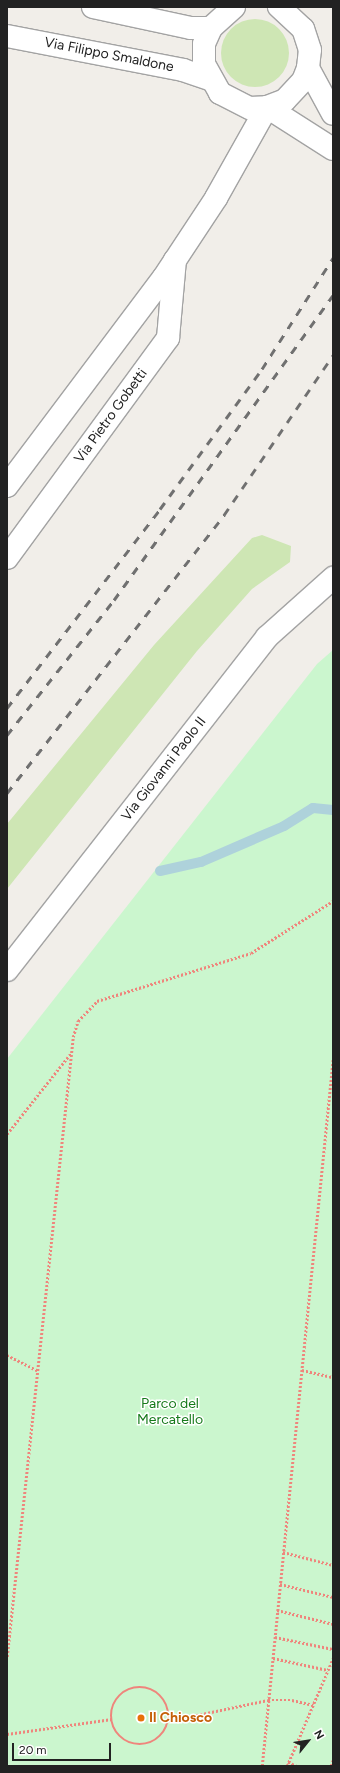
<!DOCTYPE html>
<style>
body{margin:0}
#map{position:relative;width:340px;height:1773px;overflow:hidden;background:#f1eee9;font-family:Figtree,sans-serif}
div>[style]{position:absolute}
.grass>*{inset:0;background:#cee6b4}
.round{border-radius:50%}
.park>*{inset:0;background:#cbf6ce}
.stream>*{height:10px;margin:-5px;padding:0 5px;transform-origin:5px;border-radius:5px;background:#aed2db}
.path>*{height:2.5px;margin-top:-1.25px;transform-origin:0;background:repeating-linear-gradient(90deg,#ef857c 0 2px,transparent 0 4px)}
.path>.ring{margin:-1.25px;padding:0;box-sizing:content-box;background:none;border:2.5px solid #ef857c;border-radius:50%}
.roads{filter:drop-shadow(1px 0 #a3a3a3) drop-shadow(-1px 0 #a3a3a3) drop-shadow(0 1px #a3a3a3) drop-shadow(0 -1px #a3a3a3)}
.minor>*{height:22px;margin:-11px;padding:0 11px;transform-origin:11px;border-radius:11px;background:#fff}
.rail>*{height:3px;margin-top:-1.5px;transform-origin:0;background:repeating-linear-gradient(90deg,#707070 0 8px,transparent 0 16px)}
.dots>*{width:11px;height:11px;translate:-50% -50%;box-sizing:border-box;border:2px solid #fff;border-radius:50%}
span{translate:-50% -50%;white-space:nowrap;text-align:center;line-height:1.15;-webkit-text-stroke:3px #fff;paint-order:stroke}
.street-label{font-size:14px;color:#222}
.park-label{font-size:14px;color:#167a1b}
.food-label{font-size:14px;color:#c56008;font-weight:700}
.left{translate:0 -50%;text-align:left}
.frame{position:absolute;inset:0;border:8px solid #222;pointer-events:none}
.north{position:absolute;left:288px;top:1721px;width:40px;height:40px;-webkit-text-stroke:3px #fff;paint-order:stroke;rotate:60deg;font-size:11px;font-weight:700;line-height:16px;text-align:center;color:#222}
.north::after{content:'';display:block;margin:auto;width:14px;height:18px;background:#222;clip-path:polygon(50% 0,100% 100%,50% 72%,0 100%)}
.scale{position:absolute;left:12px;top:1743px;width:99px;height:18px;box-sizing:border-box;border:2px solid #222;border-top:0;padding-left:5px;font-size:12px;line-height:14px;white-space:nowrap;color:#222;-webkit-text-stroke:3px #fff;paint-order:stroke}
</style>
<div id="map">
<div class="grass">
<div class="round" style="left:221px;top:19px;width:68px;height:68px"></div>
<div style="clip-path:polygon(262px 535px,291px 546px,290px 562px,252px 589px,197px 651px,7px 889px,7px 824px,154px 645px,252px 538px)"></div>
</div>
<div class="park">
<div style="clip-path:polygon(333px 650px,333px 1766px,7px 1766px,7px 1059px,317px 664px)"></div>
</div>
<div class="stream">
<div style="left:160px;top:871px;width:42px;rotate:-12.4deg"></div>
<div style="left:201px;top:862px;width:90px;rotate:-23.4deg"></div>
<div style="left:284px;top:826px;width:34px;rotate:-32deg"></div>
<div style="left:313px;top:808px;width:20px;rotate:6deg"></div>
</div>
<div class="path">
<div style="left:7px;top:1134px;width:103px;rotate:-51.7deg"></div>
<div style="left:7px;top:1355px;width:34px;rotate:27deg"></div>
<div style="left:302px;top:1370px;width:32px;rotate:13deg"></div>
<div style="left:283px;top:1552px;width:52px;rotate:14.6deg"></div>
<div style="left:280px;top:1584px;width:55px;rotate:13.8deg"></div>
<div style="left:277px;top:1610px;width:58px;rotate:14deg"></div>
<div style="left:275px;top:1637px;width:59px;rotate:11.7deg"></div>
<div style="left:7px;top:1657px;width:624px;rotate:-83.92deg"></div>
<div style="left:73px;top:1037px;width:17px;rotate:-73deg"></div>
<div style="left:78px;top:1021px;width:28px;rotate:-46deg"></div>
<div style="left:97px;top:1001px;width:161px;rotate:-17.3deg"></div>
<div style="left:251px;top:953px;width:97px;rotate:-32.4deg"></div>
<div style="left:273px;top:1658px;width:56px;rotate:12.3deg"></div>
<div class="ring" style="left:111px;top:1687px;width:55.5px;height:55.5px"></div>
<div style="left:169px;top:1721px;width:101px;rotate:-12deg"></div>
<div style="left:268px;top:1700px;width:24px"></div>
<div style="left:292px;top:1700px;width:22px;rotate:13deg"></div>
<div style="left:7px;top:1734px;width:106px;rotate:-8.1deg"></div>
<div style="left:288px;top:1762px;width:10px;rotate:24deg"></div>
<div style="left:262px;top:1766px;width:711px;rotate:-84.27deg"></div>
<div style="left:287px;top:1766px;width:117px;rotate:-66.9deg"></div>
<div style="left:331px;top:1766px;width:6px;rotate:-72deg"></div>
</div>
<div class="roads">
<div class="minor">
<div style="left:93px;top:7px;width:100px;rotate:12.1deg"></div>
<div style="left:191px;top:28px;width:20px"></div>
<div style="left:234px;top:7px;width:31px;rotate:138deg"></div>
<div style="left:211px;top:28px;width:17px;rotate:114deg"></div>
<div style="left:204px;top:44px;width:20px;rotate:90deg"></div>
<div style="left:204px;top:64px;width:33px;rotate:61deg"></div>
<div style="left:220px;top:93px;width:34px;rotate:27deg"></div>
<div style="left:250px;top:108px;width:17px;rotate:-3deg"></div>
<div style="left:267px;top:107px;width:19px;rotate:-21deg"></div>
<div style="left:285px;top:100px;width:26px;rotate:-47deg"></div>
<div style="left:303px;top:81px;width:14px;rotate:-69deg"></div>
<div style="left:308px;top:68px;width:18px;rotate:-84deg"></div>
<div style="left:310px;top:50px;width:22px;rotate:-108deg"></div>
<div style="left:303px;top:29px;width:33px;rotate:-137deg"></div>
<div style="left:7px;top:36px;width:179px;rotate:10.9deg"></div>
<div style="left:183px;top:70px;width:28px;rotate:19deg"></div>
<div style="left:308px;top:68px;width:52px;rotate:61.5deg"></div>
<div style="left:7px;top:486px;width:261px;rotate:-53.1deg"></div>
<div style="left:164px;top:277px;width:95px;rotate:-56.6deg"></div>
<div style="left:216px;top:198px;width:104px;rotate:-60.7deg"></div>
<div style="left:267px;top:107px;width:78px;rotate:32.5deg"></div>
<div style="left:7px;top:558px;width:273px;rotate:-53.8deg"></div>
<div style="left:168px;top:338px;width:78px;rotate:-84.9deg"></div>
<div style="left:7px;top:970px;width:422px;rotate:-52deg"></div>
<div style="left:267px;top:637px;width:89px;rotate:-41.8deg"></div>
</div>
</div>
<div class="rail">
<div style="left:7px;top:708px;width:251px;rotate:-52.4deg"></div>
<div style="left:160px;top:509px;width:173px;rotate:-53.9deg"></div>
<div style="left:262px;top:369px;width:132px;rotate:-57.4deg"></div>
<div style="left:7px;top:735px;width:172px;rotate:-51.6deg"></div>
<div style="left:114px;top:600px;width:375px;rotate:-54.3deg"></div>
<div style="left:7px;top:793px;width:353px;rotate:-52deg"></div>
<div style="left:224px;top:515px;width:194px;rotate:-55.7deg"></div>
</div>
<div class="dots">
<div style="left:141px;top:1718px;background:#e8710a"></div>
</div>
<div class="street-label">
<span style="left:109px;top:55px;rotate:11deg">Via Filippo Smaldone</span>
<span style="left:111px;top:416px;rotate:-54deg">Via Pietro Gobetti</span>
<span style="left:164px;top:769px;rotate:-52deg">Via Giovanni Paolo II</span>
</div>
<div class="park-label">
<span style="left:170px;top:1412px">Parco del<br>Mercatello</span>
</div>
<div class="food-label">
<span class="left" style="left:149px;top:1718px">Il Chiosco</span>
</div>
<div class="frame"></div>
<div class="north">N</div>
<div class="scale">20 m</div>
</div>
